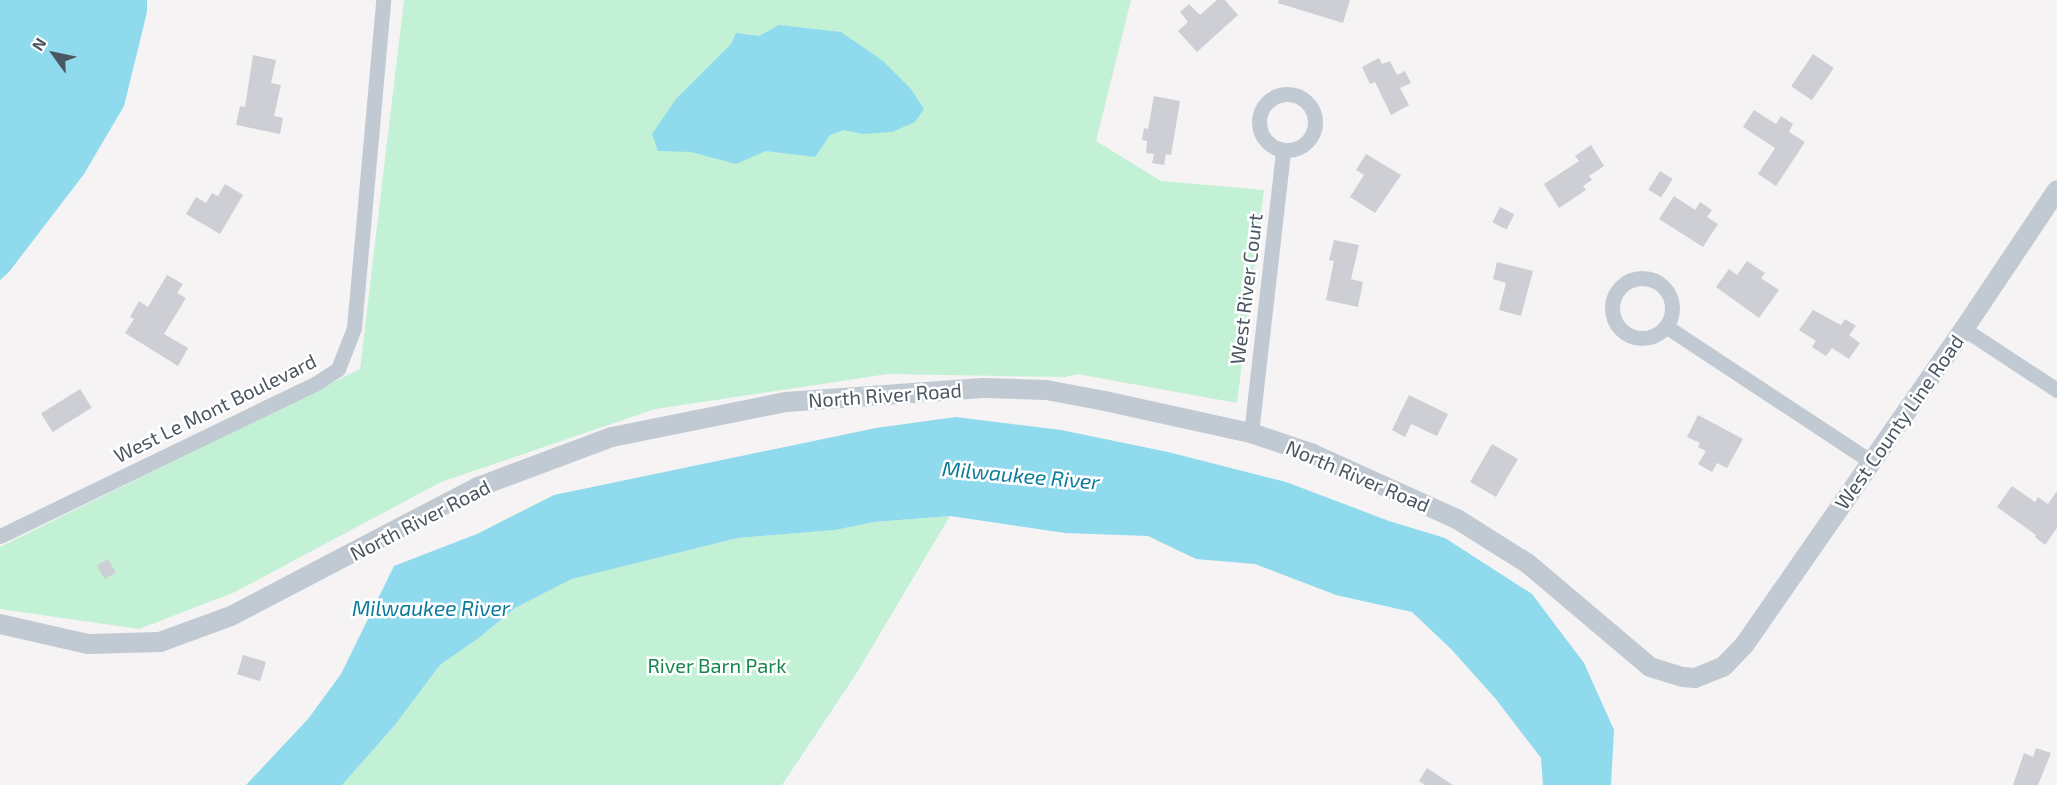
<!DOCTYPE html>
<style>
body{margin:0}
#map{position:relative;width:2057px;height:785px;overflow:hidden;background:#f5f3f3;font-family:"Exo 2",sans-serif}
div>[style]{position:absolute}
.green>*{inset:0;background:#c3f1d5}
.water>*{inset:0;background:#90daee}
.building>*{inset:0;background:#cdcfd5;transform-origin:0 0}
.minor>*{height:15px;margin:-7.5px;padding:0 7.5px;transform-origin:7.5px;border-radius:7.5px;background:#c1cad2}
.minor>.ring{margin:-7.5px;padding:0;box-sizing:content-box;background:none;border:15px solid #c1cad2;border-radius:50%}
.tertiary>*{height:20px;margin:-10px;padding:0 10px;transform-origin:10px;border-radius:10px;background:#c1cad2}
span{translate:-50% -50%;white-space:nowrap;text-align:center;line-height:1.15;-webkit-text-stroke:5px #fff;paint-order:stroke}
.street-label{font-size:20px;color:#4a5661}
.park-label{font-size:20px;color:#17864f}
.water-label{font-size:21px;color:#0c7c9b;font-style:italic}
.north{position:absolute;left:24px;top:24px;width:60px;height:60px;-webkit-text-stroke:4px #fff;paint-order:stroke;rotate:303deg;font-size:16px;font-weight:700;line-height:24px;text-align:center;color:#4a5661}
.north::after{content:'';display:block;margin:auto;width:21px;height:27px;background:#4a5661;clip-path:polygon(50% 0,100% 100%,50% 72%,0 100%)}
</style>
<div id="map">
<div class="green">
<div style="clip-path:polygon(404px 0,1131px 0,1096px 141px,1161px 181px,1264px 190px,1237px 403px,1077px 374px,1065px 377px,888px 374px,655px 409px,441px 482px,235px 592px,139px 629px,0 609px,0 547px,360px 369px)"></div>
<div style="clip-path:polygon(950px 516px,856px 674px,782px 785px,342px 785px,395px 725px,440px 665px,480px 637px,515px 608px,572px 579px,738px 538px,835px 530px,874px 522px)"></div>
</div>
<div class="water">
<div style="clip-path:polygon(0 0,147px 0,147px 12px,124px 106px,84px 174px,9px 272px,0 280px)"></div>
<div style="clip-path:polygon(779px 25px,841px 32px,883px 61px,911px 89px,924px 109px,915px 122px,892px 132px,862px 134px,844px 130px,830px 135px,815px 157px,766px 151px,736px 164px,691px 152px,658px 151px,652px 134px,676px 99px,731px 44px,736px 33px,759px 36px)"></div>
<div style="clip-path:polygon(956px 417px,1061px 430px,1168px 452px,1286px 482px,1389px 521px,1445px 538px,1532px 594px,1584px 663px,1614px 730px,1611px 785px,1543px 785px,1541px 758px,1495px 698px,1452px 650px,1412px 612px,1336px 595px,1255px 564px,1196px 559px,1148px 536px,1065px 533px,950px 516px,874px 522px,835px 530px,738px 538px,572px 579px,515px 608px,480px 637px,440px 665px,395px 725px,342px 785px,246px 785px,308px 719px,341px 674px,394px 566px,477px 534px,554px 495px,876px 428px)"></div>
</div>
<div class="building">
<div style="clip-path:polygon(1217px 0,1225px 0,1238px 15px,1197px 52px,1178px 31px,1188px 22px,1180px 12px,1189px 4px,1200px 15px)"></div>
<div style="clip-path:polygon(1279px 0,1350px 0,1343px 23px,1278px 3px)"></div>
<div style="left:1813px;top:54px;width:25px;height:39px;rotate:34deg"></div>
<div style="clip-path:polygon(253px 55px,276px 60px,271px 83px,281px 85px,274px 116px,283px 118px,280px 134px,236px 125px,240px 106px,245px 107px)"></div>
<div style="clip-path:polygon(1379px 58px,1382px 64px,1390px 61px,1397px 75px,1405px 71px,1411px 83px,1400px 88px,1409px 105px,1391px 115px,1375px 82px,1370px 84px,1362px 67px)"></div>
<div style="clip-path:polygon(1154px 96px,1180px 101px,1171px 155px,1166px 154px,1164px 165px,1152px 163px,1154px 154px,1146px 153px,1147px 141px,1142px 140px,1144px 128px,1148px 129px)"></div>
<div style="clip-path:polygon(1754px 110px,1776px 124px,1781px 116px,1793px 124px,1789px 132px,1805px 142px,1776px 186px,1758px 174px,1775px 148px,1743px 127px)"></div>
<div style="clip-path:polygon(1591px 145px,1604px 166px,1589px 176px,1592px 180px,1583px 186px,1586px 190px,1559px 208px,1544px 184px,1579px 161px,1575px 156px)"></div>
<div style="clip-path:polygon(1366px 154px,1401px 175px,1375px 213px,1350px 197px,1364px 175px,1356px 170px)"></div>
<div style="left:1660px;top:171px;width:15px;height:22px;rotate:32deg"></div>
<div style="clip-path:polygon(225px 184px,243px 195px,220px 234px,186px 214px,196px 197px,206px 203px,212px 193px,218px 196px)"></div>
<div style="clip-path:polygon(1674px 196px,1695px 210px,1700px 202px,1712px 210px,1707px 217px,1718px 224px,1703px 247px,1659px 219px)"></div>
<div style="left:1500px;top:207px;width:16px;height:17px;rotate:27deg"></div>
<div style="clip-path:polygon(1334px 240px,1359px 245px,1351px 279px,1363px 282px,1358px 307px,1326px 300px,1334px 261px,1329px 260px)"></div>
<div style="clip-path:polygon(1747px 261px,1765px 273px,1761px 278px,1779px 290px,1759px 318px,1716px 287px,1729px 269px,1737px 275px)"></div>
<div style="clip-path:polygon(1497px 262px,1533px 271px,1521px 316px,1499px 310px,1506px 283px,1493px 279px)"></div>
<div style="clip-path:polygon(167px 275px,183px 284px,177px 293px,186px 298px,164px 334px,188px 348px,178px 366px,125px 333px,134px 319px,130px 317px,139px 301px,148px 307px)"></div>
<div style="clip-path:polygon(1813px 310px,1841px 325px,1845px 319px,1856px 326px,1849px 335px,1860px 343px,1849px 359px,1832px 348px,1826px 356px,1812px 347px,1816px 341px,1799px 330px)"></div>
<div style="left:80px;top:389px;width:22px;height:46px;rotate:58deg"></div>
<div style="clip-path:polygon(1409px 395px,1448px 414px,1437px 436px,1411px 424px,1405px 437px,1392px 430px)"></div>
<div style="clip-path:polygon(1698px 415px,1743px 439px,1727px 468px,1717px 463px,1712px 472px,1698px 464px,1706px 451px,1698px 447px,1700px 443px,1687px 437px)"></div>
<div style="left:1492px;top:444px;width:30px;height:44px;rotate:30deg"></div>
<div style="clip-path:polygon(2012px 486px,2035px 502px,2038px 497px,2048px 504px,2057px 491px,2057px 528px,2045px 545px,2035px 537px,2036px 535px,1997px 507px)"></div>
<div style="left:108px;top:559px;width:16px;height:13px;rotate:60deg"></div>
<div style="left:243px;top:655px;width:24px;height:20px;rotate:17deg"></div>
<div style="clip-path:polygon(2036px 748px,2051px 753px,2038px 785px,2013px 785px,2024px 753px,2033px 757px)"></div>
<div style="clip-path:polygon(1427px 768px,1453px 785px,1425px 785px,1419px 781px)"></div>
</div>
<div class="minor">
<div class="ring" style="left:1259px;top:94px;width:41px;height:41px"></div>
<div class="ring" style="left:1612px;top:278px;width:45px;height:45px"></div>
<div style="left:1667px;top:327px;width:245px;rotate:33.4deg"></div>
<div style="left:1964px;top:329px;width:111px;rotate:33.3deg"></div>
<div style="left:1251px;top:433px;width:285px;rotate:-83.5deg"></div>
<div style="left:0;top:536px;width:350px;rotate:-25.8deg"></div>
<div style="left:315px;top:384px;width:27px;rotate:-33deg"></div>
<div style="left:338px;top:369px;width:44px;rotate:-68.7deg"></div>
<div style="left:354px;top:328px;width:329px;rotate:-84.9deg"></div>
</div>
<div class="tertiary">
<div style="left:0;top:624px;width:90px;rotate:12.8deg"></div>
<div style="left:88px;top:644px;width:72px;rotate:-1.6deg"></div>
<div style="left:160px;top:642px;width:76px;rotate:-20.1deg"></div>
<div style="left:231px;top:616px;width:279px;rotate:-27.6deg"></div>
<div style="left:478px;top:487px;width:143px;rotate:-20.5deg"></div>
<div style="left:612px;top:437px;width:177px;rotate:-11.4deg"></div>
<div style="left:786px;top:402px;width:197px;rotate:-4.1deg"></div>
<div style="left:983px;top:388px;width:63px;rotate:1.8deg"></div>
<div style="left:1046px;top:390px;width:60px;rotate:10.6deg"></div>
<div style="left:1105px;top:401px;width:149px;rotate:12.4deg"></div>
<div style="left:1251px;top:433px;width:65px;rotate:18.7deg"></div>
<div style="left:1313px;top:454px;width:158px;rotate:24.3deg"></div>
<div style="left:1457px;top:519px;width:83px;rotate:32.2deg"></div>
<div style="left:1527px;top:563px;width:161px;rotate:40.2deg"></div>
<div style="left:1650px;top:667px;width:34px;rotate:17deg"></div>
<div style="left:1683px;top:677px;width:12px;rotate:5deg"></div>
<div style="left:1695px;top:678px;width:31px;rotate:-22deg"></div>
<div style="left:1724px;top:666px;width:30px;rotate:-46deg"></div>
<div style="left:1745px;top:644px;width:384px;rotate:-55.2deg"></div>
<div style="left:1964px;top:329px;width:167px;rotate:-56.2deg"></div>
</div>
<div class="street-label">
<span style="left:1246px;top:289px;rotate:-83deg">West River Court</span>
<span style="left:885px;top:395px;rotate:-4deg">North River Road</span>
<span style="left:215px;top:408px;rotate:-26deg">West Le Mont Boulevard</span>
<span style="left:1899px;top:422px;rotate:-55deg">West County Line Road</span>
<span style="left:1358px;top:476px;rotate:23deg">North River Road</span>
<span style="left:420px;top:520px;rotate:-27deg">North River Road</span>
</div>
<div class="park-label">
<span style="left:717px;top:665px">River Barn Park</span>
</div>
<div class="water-label">
<span style="left:1021px;top:475px;rotate:5deg">Milwaukee River</span>
<span style="left:431px;top:608px">Milwaukee River</span>
</div>
<div class="north">N</div>
</div>
